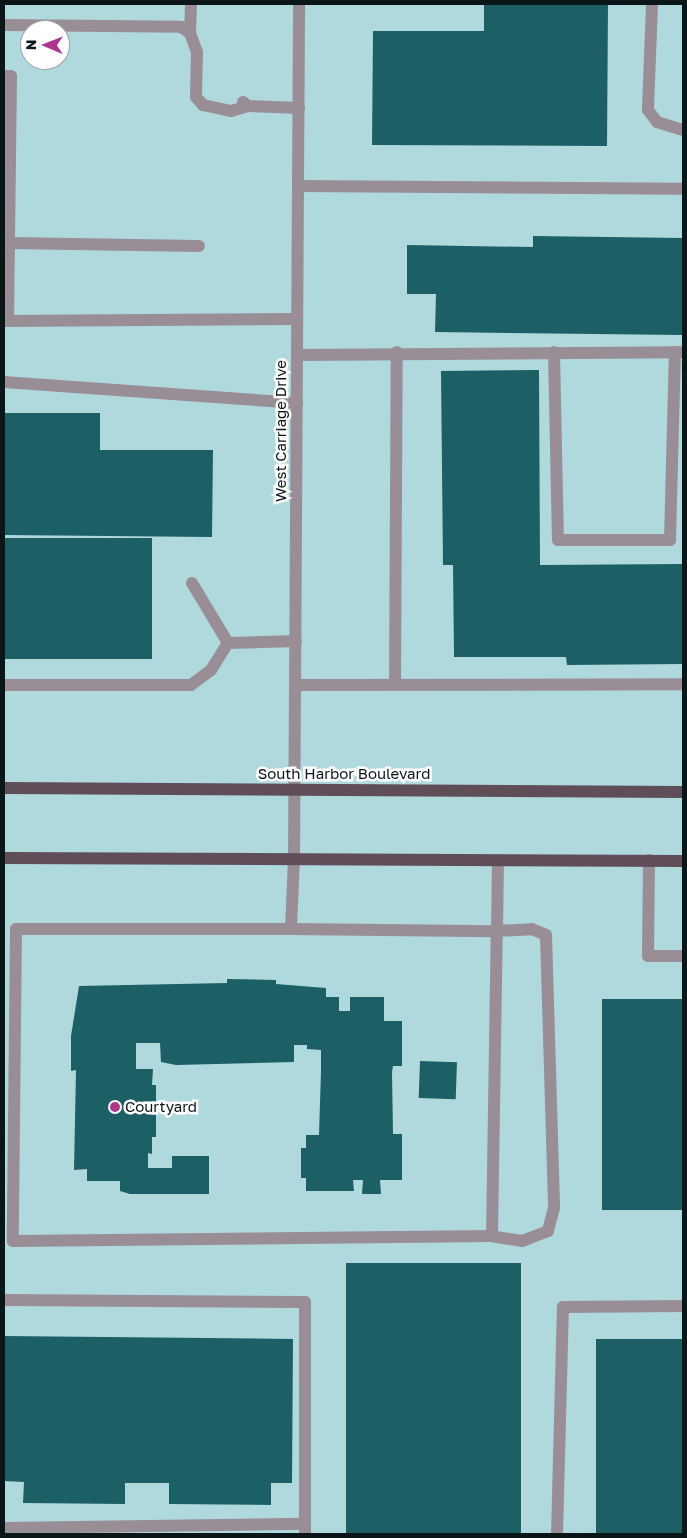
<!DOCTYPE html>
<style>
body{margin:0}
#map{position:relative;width:687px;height:1538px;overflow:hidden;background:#c5e5e9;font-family:"Golos Text",sans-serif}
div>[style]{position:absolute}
.built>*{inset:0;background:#b0d9de}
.building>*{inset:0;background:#1c5f65;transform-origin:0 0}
.lane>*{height:12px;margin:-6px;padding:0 6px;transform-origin:6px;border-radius:6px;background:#998e95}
.street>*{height:12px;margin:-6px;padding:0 6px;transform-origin:6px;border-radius:6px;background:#998e95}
.primary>*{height:12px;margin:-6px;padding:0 6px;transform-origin:6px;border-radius:6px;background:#5f4d58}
.dots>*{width:14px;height:14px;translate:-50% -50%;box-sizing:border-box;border:2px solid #fff;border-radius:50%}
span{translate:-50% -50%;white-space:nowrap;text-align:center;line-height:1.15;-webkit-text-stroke:5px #fff;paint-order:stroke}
.street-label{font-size:15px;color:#0b1618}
.poi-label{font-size:15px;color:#0b1618}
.left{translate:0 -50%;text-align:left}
.frame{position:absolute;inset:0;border:5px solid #0b1618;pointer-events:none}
.north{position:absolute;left:20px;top:20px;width:50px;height:50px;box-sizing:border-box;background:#fff;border:1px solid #9da2a3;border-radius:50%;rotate:271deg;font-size:14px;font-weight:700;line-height:20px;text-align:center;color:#0b1618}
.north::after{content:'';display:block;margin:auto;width:18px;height:22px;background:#ae378e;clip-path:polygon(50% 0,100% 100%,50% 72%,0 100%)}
</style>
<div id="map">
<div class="built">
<div style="clip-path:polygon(evenodd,4px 4px,683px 4px,683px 1534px,4px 1534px,4px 4px,30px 30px,60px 30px,60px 60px,30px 60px,30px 30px)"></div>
</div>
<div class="building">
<div style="clip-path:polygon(484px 4px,608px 4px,607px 146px,372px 145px,373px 31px,484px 31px)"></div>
<div style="clip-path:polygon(533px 236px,683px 238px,683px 335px,435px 332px,436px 294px,407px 294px,407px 245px,533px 247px)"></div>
<div style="clip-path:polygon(539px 370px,540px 565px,683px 564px,683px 664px,567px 665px,566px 657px,454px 657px,453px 565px,443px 565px,441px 371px)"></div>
<div style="clip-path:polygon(4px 413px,100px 413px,100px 450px,213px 450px,212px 537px,4px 535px)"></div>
<div style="left:4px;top:538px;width:148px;height:121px"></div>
<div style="clip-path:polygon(227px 979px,276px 980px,276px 984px,326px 988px,326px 997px,339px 997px,339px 1011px,350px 1011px,350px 997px,384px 997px,384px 1021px,402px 1021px,402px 1066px,393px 1066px,392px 1072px,393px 1134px,402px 1134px,402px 1180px,380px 1180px,381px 1194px,362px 1194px,363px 1180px,353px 1180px,354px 1191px,306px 1191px,306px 1178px,301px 1178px,301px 1148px,306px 1148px,306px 1135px,319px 1135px,321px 1071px,321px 1050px,307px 1049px,307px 1045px,294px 1045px,294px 1062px,176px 1065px,161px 1062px,160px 1043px,136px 1043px,136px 1069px,153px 1069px,152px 1085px,156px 1085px,156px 1137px,152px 1137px,152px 1154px,148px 1153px,148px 1168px,172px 1168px,172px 1156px,209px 1156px,209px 1194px,130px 1194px,120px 1191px,120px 1181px,87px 1181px,87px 1169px,74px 1170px,76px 1070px,71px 1071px,71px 1036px,79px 986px,227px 983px)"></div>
<div style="left:602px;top:999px;width:81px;height:211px"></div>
<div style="left:420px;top:1061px;width:37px;height:37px;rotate:2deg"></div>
<div style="left:346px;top:1263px;width:175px;height:271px"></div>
<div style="clip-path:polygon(4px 1336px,293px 1339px,292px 1483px,271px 1483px,271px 1505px,169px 1504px,169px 1483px,125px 1483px,125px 1504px,23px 1503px,24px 1482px,4px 1481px)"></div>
<div style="left:596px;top:1339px;width:87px;height:195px"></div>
</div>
<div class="lane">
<div style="left:652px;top:4px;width:106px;rotate:92.2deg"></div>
<div style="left:648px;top:110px;width:15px;rotate:53deg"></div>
<div style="left:657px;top:122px;width:27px;rotate:17deg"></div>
<div style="left:4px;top:25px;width:177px;rotate:0.6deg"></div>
<div style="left:181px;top:27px;width:11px;rotate:34deg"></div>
<div style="left:190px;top:33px;width:20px;rotate:70deg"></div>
<div style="left:197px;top:52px;width:45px;rotate:91.3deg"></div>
<div style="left:196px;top:97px;width:11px;rotate:49deg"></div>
<div style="left:203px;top:105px;width:29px;rotate:12deg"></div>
<div style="left:231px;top:111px;width:18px;rotate:-16deg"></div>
<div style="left:190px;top:33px;width:29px;rotate:-88deg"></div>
<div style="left:4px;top:76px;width:7px"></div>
<div style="left:11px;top:76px;width:245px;rotate:90.7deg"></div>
<div style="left:243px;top:102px;width:6px;rotate:39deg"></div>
<div style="left:248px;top:106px;width:51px;rotate:2.2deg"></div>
<div style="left:298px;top:186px;width:385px;rotate:0.4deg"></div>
<div style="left:9px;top:243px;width:190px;rotate:0.9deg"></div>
<div style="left:4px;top:321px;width:293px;rotate:-0.4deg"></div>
<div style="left:554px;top:352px;width:188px;rotate:88.8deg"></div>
<div style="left:558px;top:540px;width:112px"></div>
<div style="left:670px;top:540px;width:188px;rotate:-88.5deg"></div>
<div style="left:297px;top:355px;width:385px;rotate:-0.4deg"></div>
<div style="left:4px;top:382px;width:294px;rotate:4.1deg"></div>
<div style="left:192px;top:583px;width:70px;rotate:59deg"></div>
<div style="left:395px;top:684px;width:332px;rotate:-89.7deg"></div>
<div style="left:4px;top:685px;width:187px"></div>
<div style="left:191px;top:685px;width:25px;rotate:-37deg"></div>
<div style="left:211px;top:670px;width:32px;rotate:-58deg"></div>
<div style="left:228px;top:643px;width:68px;rotate:-1.7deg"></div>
<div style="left:296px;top:685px;width:387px;rotate:-0.1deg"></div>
<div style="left:294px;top:859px;width:70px;rotate:92.5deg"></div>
<div style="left:291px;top:929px;width:275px;rotate:180deg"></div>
<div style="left:16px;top:929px;width:312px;rotate:90.6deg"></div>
<div style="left:13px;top:1241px;width:479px;rotate:-0.6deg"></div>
<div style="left:492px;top:1236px;width:305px;rotate:-89.1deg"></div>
<div style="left:497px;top:931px;width:35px;rotate:-3deg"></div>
<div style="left:532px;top:929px;width:15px;rotate:23deg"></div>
<div style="left:546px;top:935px;width:273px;rotate:88.3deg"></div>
<div style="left:554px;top:1208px;width:24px;rotate:105deg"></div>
<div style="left:548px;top:1231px;width:28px;rotate:159deg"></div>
<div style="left:522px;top:1241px;width:30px;rotate:-171deg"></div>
<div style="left:649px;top:860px;width:96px;rotate:90.6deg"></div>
<div style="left:648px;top:956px;width:35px"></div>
<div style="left:291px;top:929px;width:206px;rotate:0.6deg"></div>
<div style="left:497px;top:931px;width:71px;rotate:-89.2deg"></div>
<div style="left:4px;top:1300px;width:301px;rotate:0.4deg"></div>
<div style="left:305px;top:1302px;width:232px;rotate:90deg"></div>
<div style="left:4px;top:1528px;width:301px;rotate:-0.8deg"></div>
<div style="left:557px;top:1534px;width:227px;rotate:-88.5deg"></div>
<div style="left:563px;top:1307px;width:120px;rotate:-0.5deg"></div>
</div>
<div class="street">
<div style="left:294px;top:859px;width:855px;rotate:-89.66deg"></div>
</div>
<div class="primary">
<div style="left:4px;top:788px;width:679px;rotate:0.34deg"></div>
<div style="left:4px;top:858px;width:679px;rotate:0.25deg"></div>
</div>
<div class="dots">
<div style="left:115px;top:1107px;background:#ae378e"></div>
</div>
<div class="street-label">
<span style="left:281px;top:431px;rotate:-90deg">West Carriage Drive</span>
<span style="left:344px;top:774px">South Harbor Boulevard</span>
</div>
<div class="poi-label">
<span class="left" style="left:125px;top:1107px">Courtyard</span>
</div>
<div class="frame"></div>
<div class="north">N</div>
</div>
